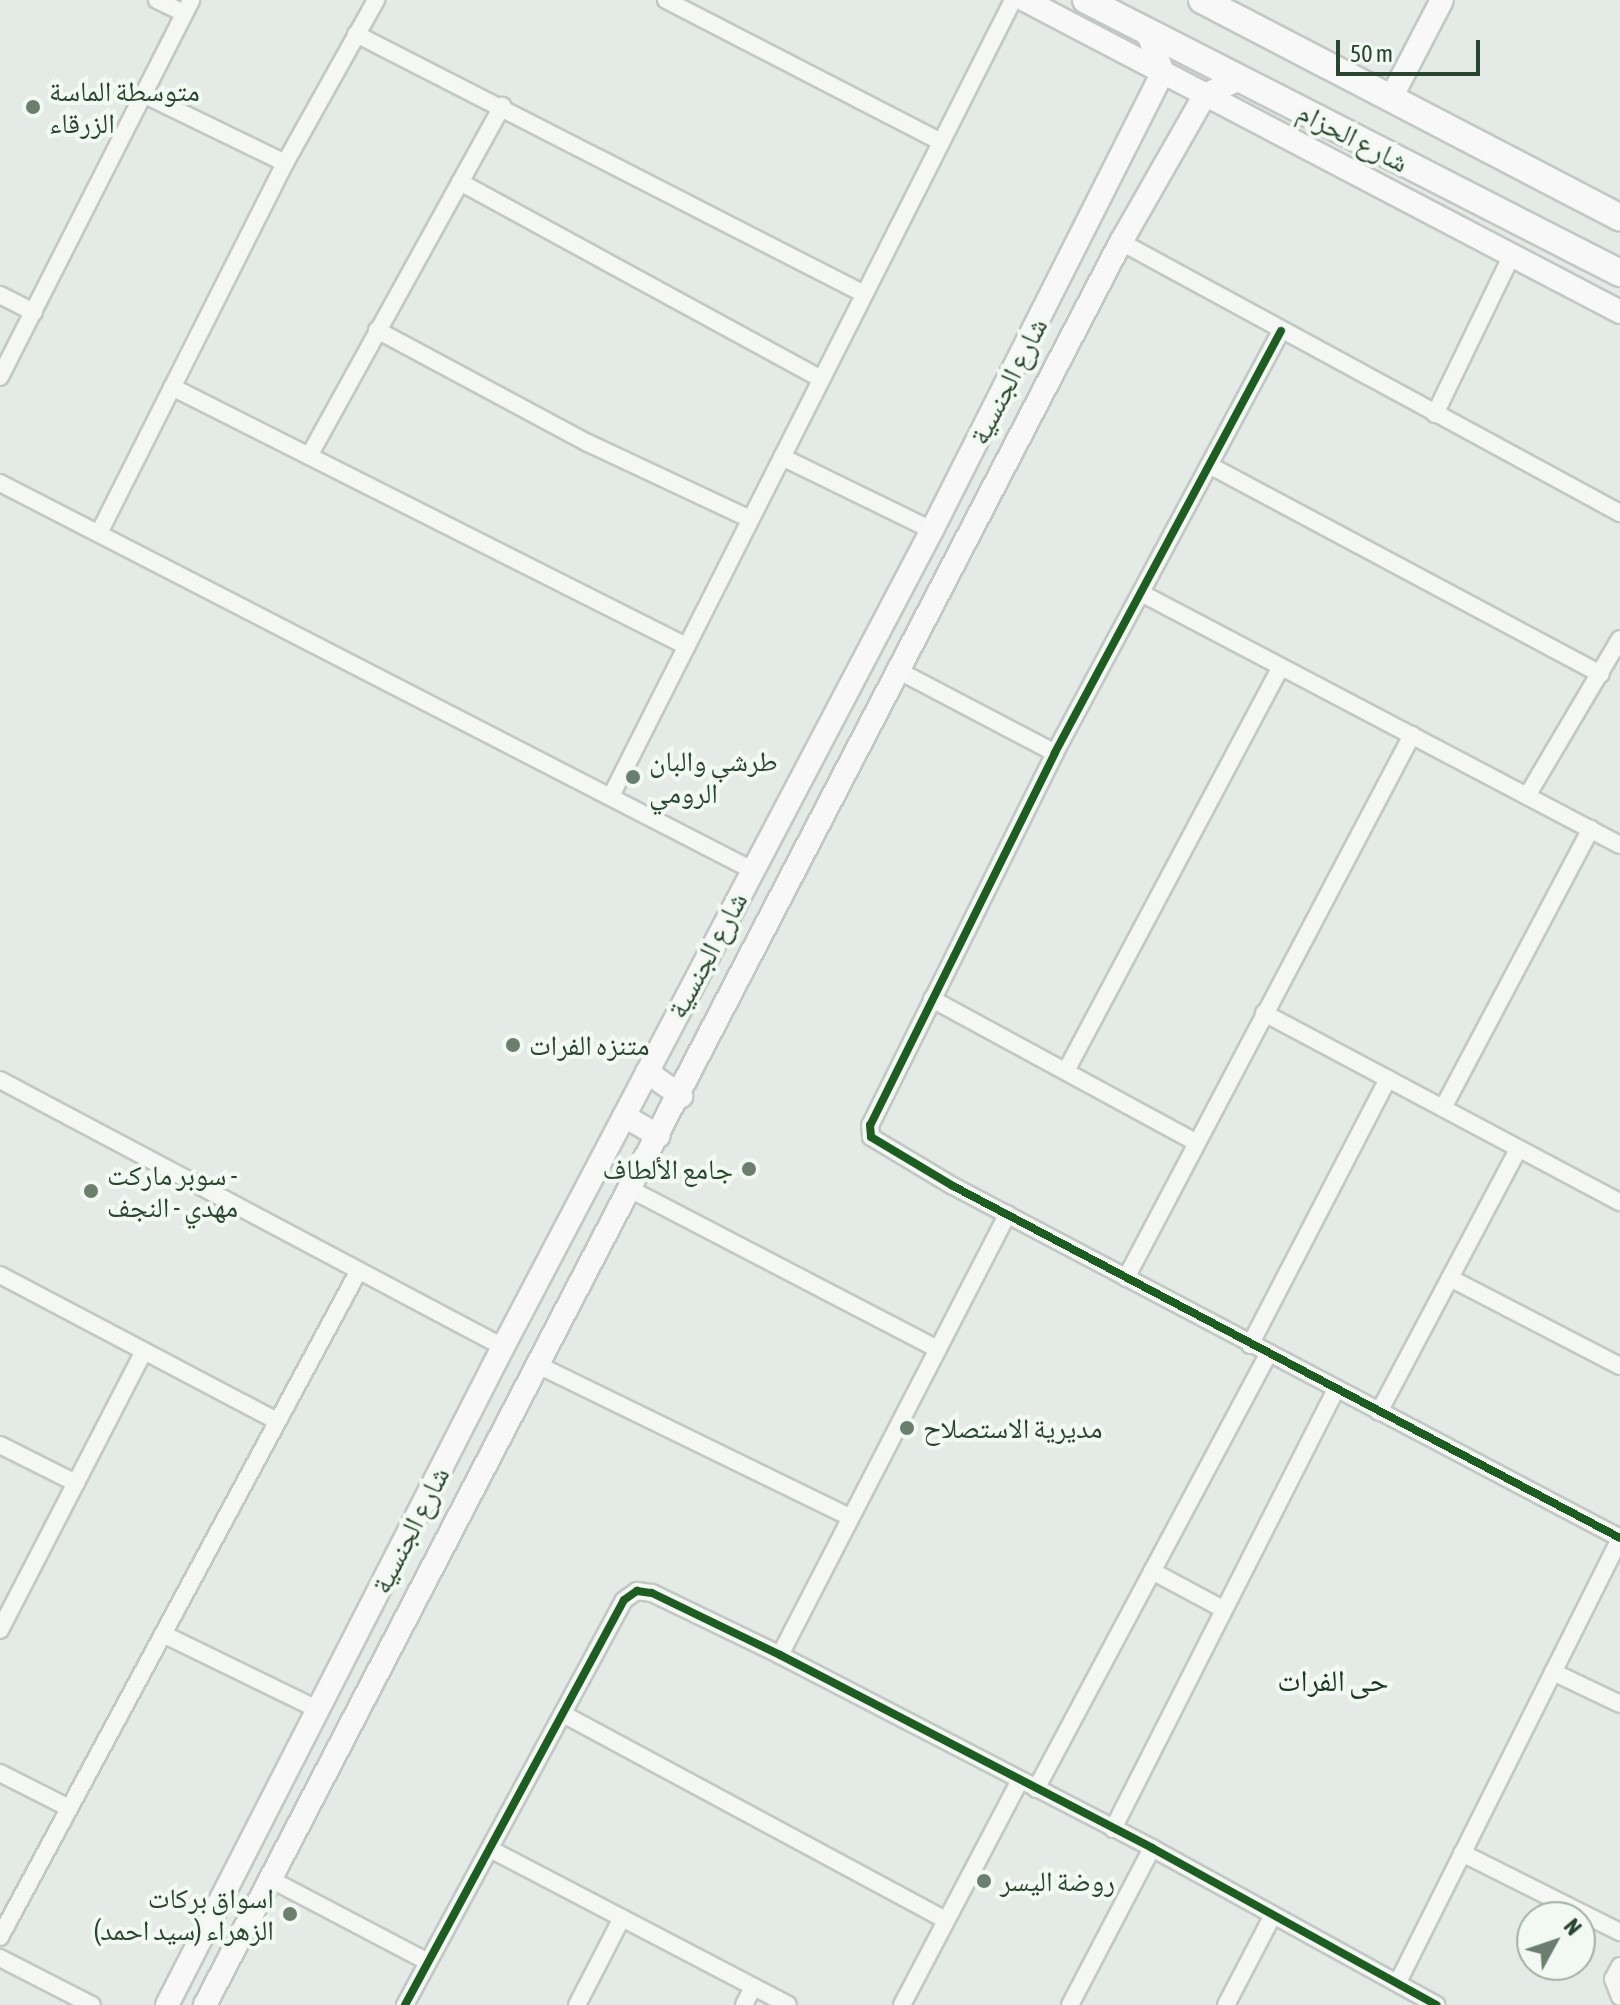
<!DOCTYPE html>
<meta charset="utf-8">
<style>
body{margin:0}
#map{position:relative;width:1620px;height:2005px;overflow:hidden;background:#e4eae5;font-family:"Asap Condensed","Noto Naskh Arabic",sans-serif}
div>[style]{position:absolute}
.roads{filter:drop-shadow(2px 0 #c2c8c3) drop-shadow(-2px 0 #c2c8c3) drop-shadow(0 2px #c2c8c3) drop-shadow(0 -2px #c2c8c3)}
.street>*{height:16px;margin:-8px;padding:0 8px;transform-origin:8px;border-radius:8px;background:#f4f7f4}
.secondary>*{height:22px;margin:-11px;padding:0 11px;transform-origin:11px;border-radius:11px;background:#f8f8f8}
.primary>*{height:26px;margin:-13px;padding:0 13px;transform-origin:13px;border-radius:13px;background:#f8f8f8}
.cycleway>*{height:8px;margin:-4px;padding:0 4px;transform-origin:4px;border-radius:4px;background:#1b5e20}
.dots>*{width:22px;height:22px;translate:-50% -50%;box-sizing:border-box;border:4px solid #f2f9f3;border-radius:50%}
span{translate:-50% -50%;white-space:nowrap;text-align:center;line-height:1.15;-webkit-text-stroke:8px #f2f9f3;paint-order:stroke}
.poi-label{font-size:28px;color:#28462d}
.left{translate:0 -50%;text-align:left}
.right{translate:-100% -50%;text-align:right}
.street-label{font-size:28px;color:#28462d}
.neighbourhood-label{font-size:30px;color:#1a3720}
.north{position:absolute;left:1516px;top:1901px;width:80px;height:80px;box-sizing:border-box;background:#f2f9f3;border:2px solid #a1b1a4;border-radius:50%;rotate:50deg;font-size:22px;font-weight:700;line-height:32px;text-align:center;color:#28462d}
.north::after{content:'';display:block;margin:auto;width:28px;height:36px;background:#6a7f6d;clip-path:polygon(50% 0,100% 100%,50% 72%,0 100%)}
.scale{position:absolute;left:1336px;top:40px;width:144px;height:36px;box-sizing:border-box;border:4px solid #28462d;border-top:0;padding-left:10px;font-size:24px;line-height:28px;white-space:nowrap;color:#28462d;-webkit-text-stroke:6px #f2f9f3;paint-order:stroke}
</style>
<div id="map">
<div class="roads">
<div class="street">
<div style="left:157px;top:0;width:30px;rotate:26deg"></div>
<div style="left:666px;top:0;width:309px;rotate:27.3deg"></div>
<div style="left:356px;top:34px;width:571px;rotate:27.1deg"></div>
<div style="left:143px;top:94px;width:158px;rotate:25.9deg"></div>
<div style="left:460px;top:182px;width:411px;rotate:28.6deg"></div>
<div style="left:1121px;top:242px;width:568px;rotate:28.51deg"></div>
<div style="left:0;top:295px;width:38px;rotate:27deg"></div>
<div style="left:377px;top:330px;width:239px;rotate:28.2deg"></div>
<div style="left:588px;top:443px;width:179px;rotate:25.1deg"></div>
<div style="left:1281px;top:331px;width:479px;rotate:118.2deg"></div>
<div style="left:1055px;top:753px;width:415px;rotate:116.4deg"></div>
<div style="left:870px;top:1125px;width:12px;rotate:85deg"></div>
<div style="left:871px;top:1137px;width:96px;rotate:30.9deg"></div>
<div style="left:953px;top:1186px;width:754px;rotate:27.82deg"></div>
<div style="left:0;top:377px;width:423px;rotate:-63.1deg"></div>
<div style="left:172px;top:387px;width:576px;rotate:26.74deg"></div>
<div style="left:1435px;top:414px;width:177px;rotate:-64.2deg"></div>
<div style="left:309px;top:456px;width:400px;rotate:-61.1deg"></div>
<div style="left:782px;top:457px;width:167px;rotate:26deg"></div>
<div style="left:1209px;top:465px;width:444px;rotate:28.1deg"></div>
<div style="left:0;top:483px;width:846px;rotate:27.23deg"></div>
<div style="left:99px;top:533px;width:414px;rotate:-63.3deg"></div>
<div style="left:285px;top:163px;width:187px;rotate:-60.8deg"></div>
<div style="left:1141px;top:593px;width:541px;rotate:27.75deg"></div>
<div style="left:901px;top:672px;width:174px;rotate:27.7deg"></div>
<div style="left:612px;top:794px;width:890px;rotate:-63.2deg"></div>
<div style="left:1527px;top:796px;width:182px;rotate:-59.4deg"></div>
<div style="left:932px;top:999px;width:299px;rotate:28.5deg"></div>
<div style="left:1264px;top:1013px;width:403px;rotate:28deg"></div>
<div style="left:1067px;top:1069px;width:455px;rotate:-62deg"></div>
<div style="left:0;top:1080px;width:569px;rotate:27.96deg"></div>
<div style="left:1443px;top:1108px;width:316px;rotate:-62.1deg"></div>
<div style="left:630px;top:1189px;width:347px;rotate:27.5deg"></div>
<div style="left:0;top:1275px;width:311px;rotate:27.8deg"></div>
<div style="left:1126px;top:1278px;width:614px;rotate:-62.22deg"></div>
<div style="left:1450px;top:1278px;width:191px;rotate:27.4deg"></div>
<div style="left:1250px;top:1345px;width:300px;rotate:-62.6deg"></div>
<div style="left:538px;top:1365px;width:347px;rotate:26deg"></div>
<div style="left:1379px;top:1412px;width:297px;rotate:-62.1deg"></div>
<div style="left:0;top:1445px;width:85px;rotate:26.6deg"></div>
<div style="left:1152px;top:1571px;width:81px;rotate:28.2deg"></div>
<div style="left:0;top:1630px;width:312px;rotate:-62.7deg"></div>
<div style="left:163px;top:1634px;width:174px;rotate:26deg"></div>
<div style="left:780px;top:1655px;width:496px;rotate:-62.7deg"></div>
<div style="left:1553px;top:1672px;width:74px;rotate:25.5deg"></div>
<div style="left:563px;top:1714px;width:434px;rotate:28.3deg"></div>
<div style="left:0;top:1773px;width:77px;rotate:26.9deg"></div>
<div style="left:1036px;top:1789px;width:493px;rotate:-61.9deg"></div>
<div style="left:1113px;top:1829px;width:492px;rotate:-63.1deg"></div>
<div style="left:490px;top:1849px;width:336px;rotate:27.6deg"></div>
<div style="left:1462px;top:1853px;width:177px;rotate:26.6deg"></div>
<div style="left:270px;top:1879px;width:176px;rotate:27.7deg"></div>
<div style="left:0;top:1937px;width:755px;rotate:-61.7deg"></div>
<div style="left:0;top:1958px;width:103px;rotate:27.1deg"></div>
<div style="left:1620px;top:1966px;width:15px;rotate:118deg"></div>
<div style="left:1613px;top:1979px;width:19px;rotate:69deg"></div>
<div style="left:1398px;top:1982px;width:496px;rotate:-63.4deg"></div>
<div style="left:405px;top:2005px;width:460px;rotate:-61.6deg"></div>
<div style="left:624px;top:1600px;width:16px;rotate:-35deg"></div>
<div style="left:637px;top:1591px;width:15px;rotate:8deg"></div>
<div style="left:652px;top:1593px;width:142px;rotate:25.8deg"></div>
<div style="left:780px;top:1655px;width:419px;rotate:27.4deg"></div>
<div style="left:1152px;top:1848px;width:325px;rotate:28.9deg"></div>
<div style="left:577px;top:2005px;width:98px;rotate:-62.7deg"></div>
<div style="left:744px;top:2005px;width:20px;rotate:-63deg"></div>
<div style="left:902px;top:2005px;width:254px;rotate:-62.3deg"></div>
<div style="left:1070px;top:2005px;width:177px;rotate:-62.4deg"></div>
<div style="left:1226px;top:2005px;width:99px;rotate:-62.4deg"></div>
</div>
<div class="secondary">
<div style="left:1025px;top:0;width:672px;rotate:27.67deg"></div>
<div style="left:1391px;top:98px;width:110px;rotate:-62.5deg"></div>
<div style="left:647px;top:1072px;width:42px;rotate:35.2deg"></div>
<div style="left:624px;top:1116px;width:40px;rotate:29.7deg"></div>
<div style="left:167px;top:2005px;width:739px;rotate:-62.95deg"></div>
<div style="left:503px;top:1347px;width:923px;rotate:-62.3deg"></div>
<div style="left:932px;top:530px;width:513px;rotate:-63.24deg"></div>
<div style="left:1163px;top:72px;width:43px;rotate:-111.8deg"></div>
<div style="left:205px;top:2005px;width:1987px;rotate:-62.55deg"></div>
<div style="left:1121px;top:242px;width:169px;rotate:-60.3deg"></div>
<div style="left:1205px;top:95px;width:38px;rotate:-25deg"></div>
</div>
<div class="primary">
<div style="left:1086px;top:0;width:600px;rotate:27.08deg"></div>
<div style="left:1202px;top:0;width:471px;rotate:27.5deg"></div>
</div>
</div>
<div class="cycleway">
<div style="left:1281px;top:331px;width:479px;rotate:118.2deg"></div>
<div style="left:1055px;top:753px;width:415px;rotate:116.4deg"></div>
<div style="left:870px;top:1125px;width:12px;rotate:85deg"></div>
<div style="left:871px;top:1137px;width:96px;rotate:30.9deg"></div>
<div style="left:953px;top:1186px;width:754px;rotate:27.82deg"></div>
<div style="left:405px;top:2005px;width:460px;rotate:-61.6deg"></div>
<div style="left:624px;top:1600px;width:16px;rotate:-35deg"></div>
<div style="left:637px;top:1591px;width:15px;rotate:8deg"></div>
<div style="left:652px;top:1593px;width:142px;rotate:25.8deg"></div>
<div style="left:780px;top:1655px;width:419px;rotate:27.4deg"></div>
<div style="left:1152px;top:1848px;width:325px;rotate:28.9deg"></div>
</div>
<div class="dots">
<div style="left:33px;top:107px;background:#6a7f6d"></div>
<div style="left:633px;top:777px;background:#6a7f6d"></div>
<div style="left:513px;top:1045px;background:#6a7f6d"></div>
<div style="left:749px;top:1169px;background:#6a7f6d"></div>
<div style="left:91px;top:1191px;background:#6a7f6d"></div>
<div style="left:907px;top:1428px;background:#6a7f6d"></div>
<div style="left:984px;top:1881px;background:#6a7f6d"></div>
<div style="left:290px;top:1914px;background:#6a7f6d"></div>
</div>
<div class="poi-label">
<span class="left" style="left:49px;top:107px">متوسطة الماسة<br>الزرقاء</span>
<span class="left" style="left:649px;top:777px">طرشي والبان<br>الرومي</span>
<span class="left" style="left:529px;top:1045px">متنزه الفرات</span>
<span class="right" style="left:733px;top:1169px">جامع الألطاف</span>
<span class="left" style="left:107px;top:1191px">سوبر ماركت -<br>مهدي - النجف</span>
<span class="left" style="left:923px;top:1428px">مديرية الاستصلاح</span>
<span class="left" style="left:1000px;top:1881px">روضة اليسر</span>
<span class="right" style="left:274px;top:1914px">اسواق بركات<br>الزهراء (سيد احمد)</span>
</div>
<div class="street-label">
<span style="left:1353px;top:137px;rotate:27deg">شارع الحزام</span>
<span style="left:1008px;top:381px;rotate:-63deg">شارع الجنسية</span>
<span style="left:707px;top:955px;rotate:-62deg">شارع الجنسية</span>
<span style="left:410px;top:1530px;rotate:-63deg">شارع الجنسية</span>
</div>
<div class="neighbourhood-label">
<span style="left:1333px;top:1680px">حی الفرات</span>
</div>
<div class="north">N</div>
<div class="scale">50 m</div>
</div>
